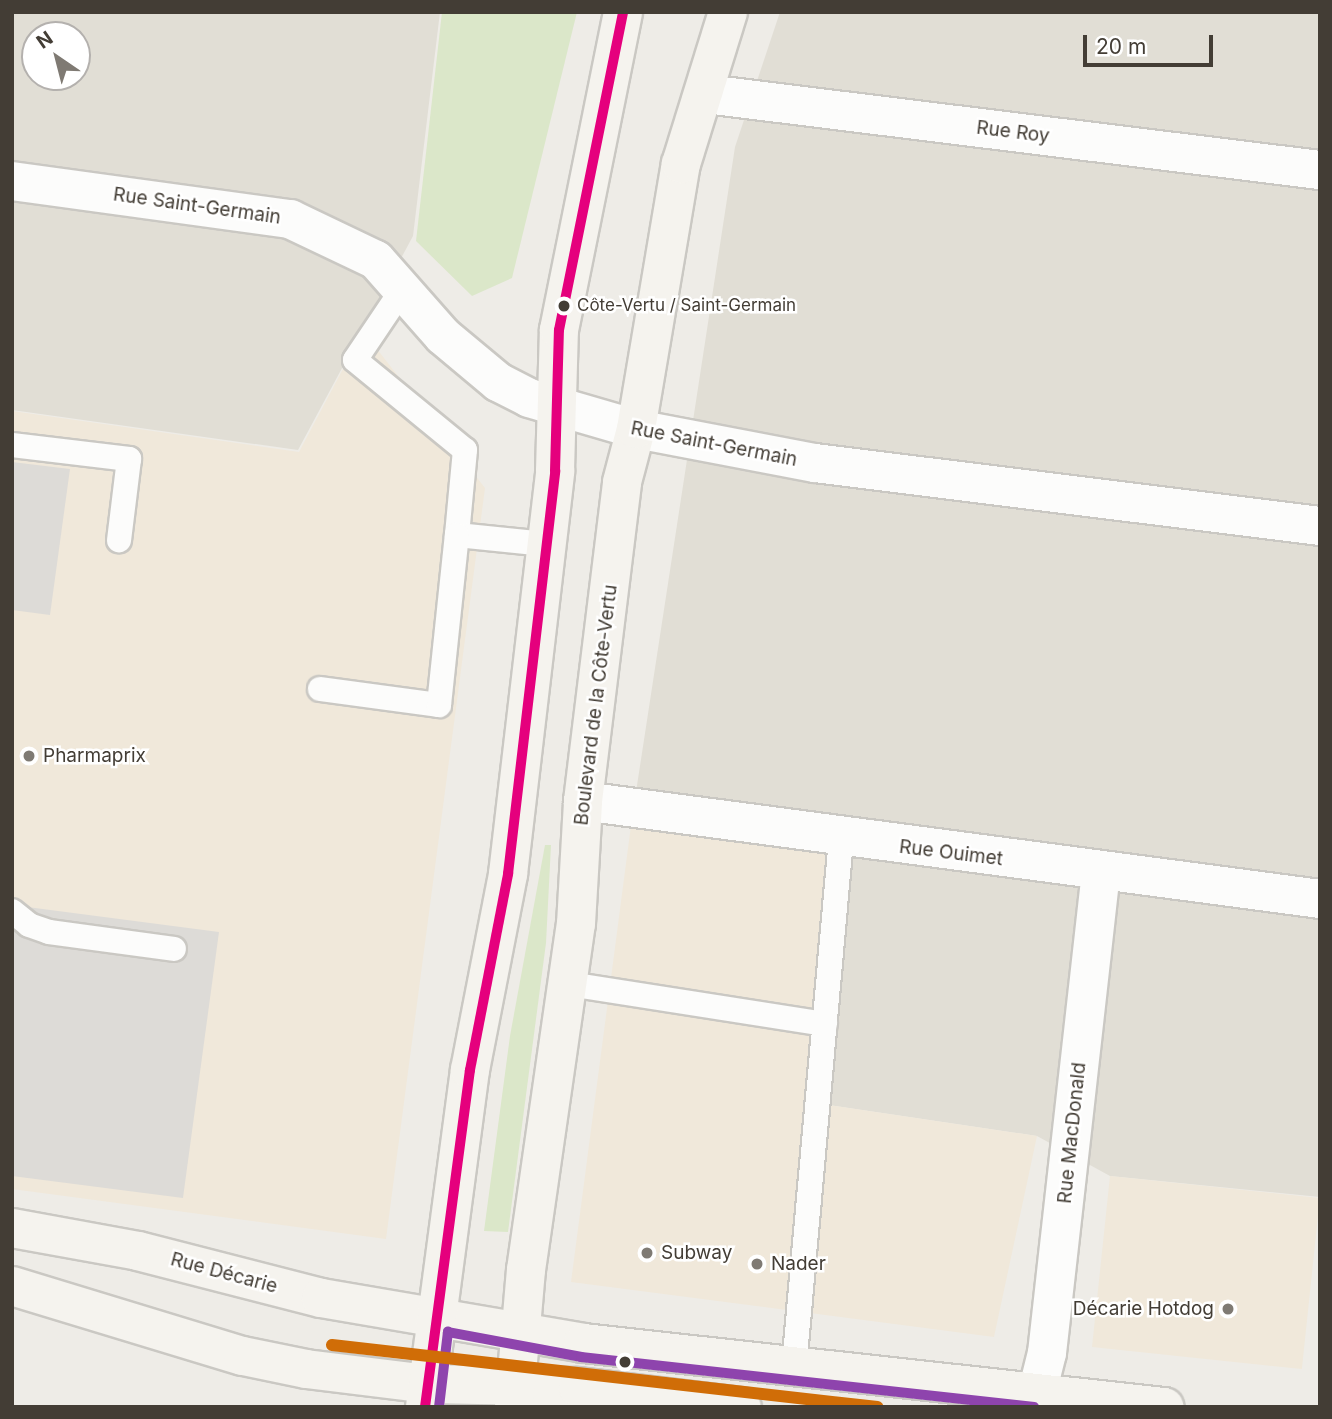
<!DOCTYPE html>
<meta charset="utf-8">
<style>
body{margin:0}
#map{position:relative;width:1332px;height:1419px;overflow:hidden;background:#eeece7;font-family:Inter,sans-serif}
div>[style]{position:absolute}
.residential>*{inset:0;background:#e1ded5}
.commercial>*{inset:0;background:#f0e8da;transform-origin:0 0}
.green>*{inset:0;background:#dbe7c9}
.parking>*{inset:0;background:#dddbd7}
.roads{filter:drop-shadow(2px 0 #cac8c3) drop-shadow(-2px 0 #cac8c3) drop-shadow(0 2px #cac8c3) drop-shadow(0 -2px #cac8c3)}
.lane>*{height:24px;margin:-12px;padding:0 12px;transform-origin:12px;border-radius:12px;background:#fcfcfb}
.street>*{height:38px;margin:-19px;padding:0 19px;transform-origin:19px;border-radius:19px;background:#fcfcfb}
.secondary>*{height:38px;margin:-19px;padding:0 19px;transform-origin:19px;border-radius:19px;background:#f5f3ee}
.bus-1>*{height:10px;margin:-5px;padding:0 5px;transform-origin:5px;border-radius:5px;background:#e5007d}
.bus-2>*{height:10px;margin:-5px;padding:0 5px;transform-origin:5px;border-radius:5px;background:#8e44ad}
.metro-1>*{height:12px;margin:-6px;padding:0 6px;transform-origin:6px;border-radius:6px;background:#d06d07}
.dots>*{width:19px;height:19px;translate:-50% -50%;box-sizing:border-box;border:4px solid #fff;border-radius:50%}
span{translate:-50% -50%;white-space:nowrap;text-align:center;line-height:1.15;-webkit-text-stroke:5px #fff;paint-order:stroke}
.bus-label{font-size:17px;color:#433d35}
.left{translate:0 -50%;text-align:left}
.street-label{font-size:19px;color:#433d35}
.poi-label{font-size:19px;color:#433d35}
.right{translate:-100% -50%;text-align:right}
.frame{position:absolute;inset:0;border:14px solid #433d35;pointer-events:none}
.north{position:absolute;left:21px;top:21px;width:70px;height:70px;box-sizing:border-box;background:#fff;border:2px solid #b4b1ae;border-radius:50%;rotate:325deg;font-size:19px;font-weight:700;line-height:28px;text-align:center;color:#433d35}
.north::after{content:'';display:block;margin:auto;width:24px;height:32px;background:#7f7a73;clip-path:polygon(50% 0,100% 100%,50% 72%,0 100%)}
.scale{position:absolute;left:1083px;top:35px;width:130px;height:32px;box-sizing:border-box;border:4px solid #433d35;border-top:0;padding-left:9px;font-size:21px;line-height:24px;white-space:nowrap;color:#433d35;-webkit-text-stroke:5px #fff;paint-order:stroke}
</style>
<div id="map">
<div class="residential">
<div style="clip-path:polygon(evenodd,12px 12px,440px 12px,413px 236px,298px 450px,12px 410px,12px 12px,35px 35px,77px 35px,77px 77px,35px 77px,35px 35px)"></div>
<div style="clip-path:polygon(780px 12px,1320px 12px,1320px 1197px,1110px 1176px,1037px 1136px,822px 1104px,632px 818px,735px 147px)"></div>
</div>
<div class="commercial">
<div style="clip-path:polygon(363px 331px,485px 488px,386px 1239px,12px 1189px,12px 411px,299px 452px)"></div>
<div style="clip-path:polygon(632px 818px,837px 851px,822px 1104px,1037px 1136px,994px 1337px,571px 1282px)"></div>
<div style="left:1110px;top:1176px;width:211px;height:172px;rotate:6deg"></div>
</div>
<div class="green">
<div style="clip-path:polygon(442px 12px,577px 12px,512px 278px,472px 296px,416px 241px)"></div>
<div style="clip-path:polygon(545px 845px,551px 845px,546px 943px,508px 1232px,484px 1231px,510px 1036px)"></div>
</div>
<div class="parking">
<div style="clip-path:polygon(12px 462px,70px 469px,50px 615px,12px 610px)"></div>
<div style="clip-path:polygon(12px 905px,219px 932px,183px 1198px,12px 1176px)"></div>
</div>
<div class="roads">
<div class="lane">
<div style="left:402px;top:290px;width:84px;rotate:123.9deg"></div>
<div style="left:355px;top:360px;width:142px;rotate:39.3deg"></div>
<div style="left:465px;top:450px;width:85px;rotate:95.4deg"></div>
<div style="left:457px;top:535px;width:89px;rotate:5.8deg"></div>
<div style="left:12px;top:445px;width:118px;rotate:6.8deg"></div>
<div style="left:129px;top:459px;width:82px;rotate:97deg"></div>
<div style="left:320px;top:689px;width:120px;rotate:7.7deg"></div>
<div style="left:439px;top:705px;width:171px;rotate:-84deg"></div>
<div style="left:12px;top:911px;width:22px;rotate:39deg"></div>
<div style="left:29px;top:925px;width:21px;rotate:19deg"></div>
<div style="left:49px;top:932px;width:126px;rotate:7.7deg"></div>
<div style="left:569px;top:984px;width:259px;rotate:8.9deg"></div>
<div style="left:794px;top:1367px;width:530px;rotate:-84.91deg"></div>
</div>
<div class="street">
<div style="left:706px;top:94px;width:619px;rotate:7.06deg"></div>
<div style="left:12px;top:181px;width:281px;rotate:7.8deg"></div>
<div style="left:290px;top:219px;width:95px;rotate:25.5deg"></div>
<div style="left:376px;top:260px;width:101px;rotate:48.6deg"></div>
<div style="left:443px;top:336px;width:72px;rotate:39.9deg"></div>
<div style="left:498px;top:382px;width:35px;rotate:27deg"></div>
<div style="left:529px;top:398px;width:111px;rotate:16.2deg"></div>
<div style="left:636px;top:429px;width:182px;rotate:10.8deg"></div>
<div style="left:815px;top:463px;width:509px;rotate:7.11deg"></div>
<div style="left:583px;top:801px;width:743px;rotate:7.57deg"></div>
<div style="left:1037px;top:1393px;width:41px;rotate:-76deg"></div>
<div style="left:1047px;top:1353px;width:484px;rotate:-83.6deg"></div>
</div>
<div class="secondary">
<div style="left:12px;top:1228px;width:128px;rotate:10.3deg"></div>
<div style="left:138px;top:1251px;width:189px;rotate:14.4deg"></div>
<div style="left:321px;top:1298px;width:266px;rotate:9.7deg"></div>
<div style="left:583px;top:1343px;width:585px;rotate:6.29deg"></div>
<div style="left:12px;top:1286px;width:241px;rotate:16.9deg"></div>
<div style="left:243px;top:1356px;width:64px;rotate:11.7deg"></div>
<div style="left:306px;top:1369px;width:123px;rotate:7deg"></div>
<div style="left:428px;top:1384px;width:150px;rotate:1.1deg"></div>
<div style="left:578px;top:1387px;width:165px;rotate:7deg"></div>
<div style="left:425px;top:1407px;width:340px;rotate:-82.4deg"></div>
<div style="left:470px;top:1070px;width:200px;rotate:-79deg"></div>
<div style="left:508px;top:874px;width:406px;rotate:-83.3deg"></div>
<div style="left:555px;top:471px;width:141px;rotate:-88.4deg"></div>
<div style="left:559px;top:330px;width:324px;rotate:-78.6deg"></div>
<div style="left:514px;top:1407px;width:138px;rotate:-85deg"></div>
<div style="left:526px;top:1270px;width:350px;rotate:-81.8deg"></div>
<div style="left:576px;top:924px;width:123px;rotate:-86.7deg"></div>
<div style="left:583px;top:801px;width:321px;rotate:-83deg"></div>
<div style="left:622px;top:482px;width:55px;rotate:-75.2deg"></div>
<div style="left:636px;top:429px;width:269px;rotate:-80.4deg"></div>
<div style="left:681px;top:164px;width:159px;rotate:-72.8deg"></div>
</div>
</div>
<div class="bus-1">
<div style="left:425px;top:1407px;width:340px;rotate:-82.4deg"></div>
<div style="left:470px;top:1070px;width:200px;rotate:-79deg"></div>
<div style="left:508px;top:874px;width:406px;rotate:-83.3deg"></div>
<div style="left:555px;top:471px;width:141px;rotate:-88.4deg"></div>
<div style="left:559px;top:330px;width:324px;rotate:-78.6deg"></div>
</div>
<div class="bus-2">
<div style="left:439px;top:1407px;width:76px;rotate:-83.2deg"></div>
<div style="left:448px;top:1332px;width:135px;rotate:10.6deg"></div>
<div style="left:581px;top:1357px;width:456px;rotate:6.3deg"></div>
</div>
<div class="metro-1">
<div style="left:332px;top:1345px;width:549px;rotate:6.49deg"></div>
</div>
<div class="dots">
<div style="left:564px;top:306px;background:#433d35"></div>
<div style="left:29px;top:756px;background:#7f7a73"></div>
<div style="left:647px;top:1253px;background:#7f7a73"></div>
<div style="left:757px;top:1264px;background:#7f7a73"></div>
<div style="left:1228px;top:1309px;background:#7f7a73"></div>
<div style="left:625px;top:1362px;background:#433d35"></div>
</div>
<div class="bus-label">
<span class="left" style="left:577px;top:306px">Côte-Vertu / Saint-Germain</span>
</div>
<div class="street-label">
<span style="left:1013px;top:132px;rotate:7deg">Rue Roy</span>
<span style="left:197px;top:206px;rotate:8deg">Rue Saint-Germain</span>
<span style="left:714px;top:444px;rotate:11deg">Rue Saint-Germain</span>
<span style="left:596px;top:705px;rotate:-83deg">Boulevard de la Côte-Vertu</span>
<span style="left:951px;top:853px;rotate:7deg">Rue Ouimet</span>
<span style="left:1072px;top:1133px;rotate:-84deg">Rue MacDonald</span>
<span style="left:224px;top:1273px;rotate:15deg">Rue Décarie</span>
</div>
<div class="poi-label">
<span class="left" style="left:43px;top:756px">Pharmaprix</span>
<span class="left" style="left:661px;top:1253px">Subway</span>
<span class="left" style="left:771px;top:1264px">Nader</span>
<span class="right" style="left:1214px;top:1309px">Décarie Hotdog</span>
</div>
<div class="frame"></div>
<div class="north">N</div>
<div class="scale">20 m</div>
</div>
